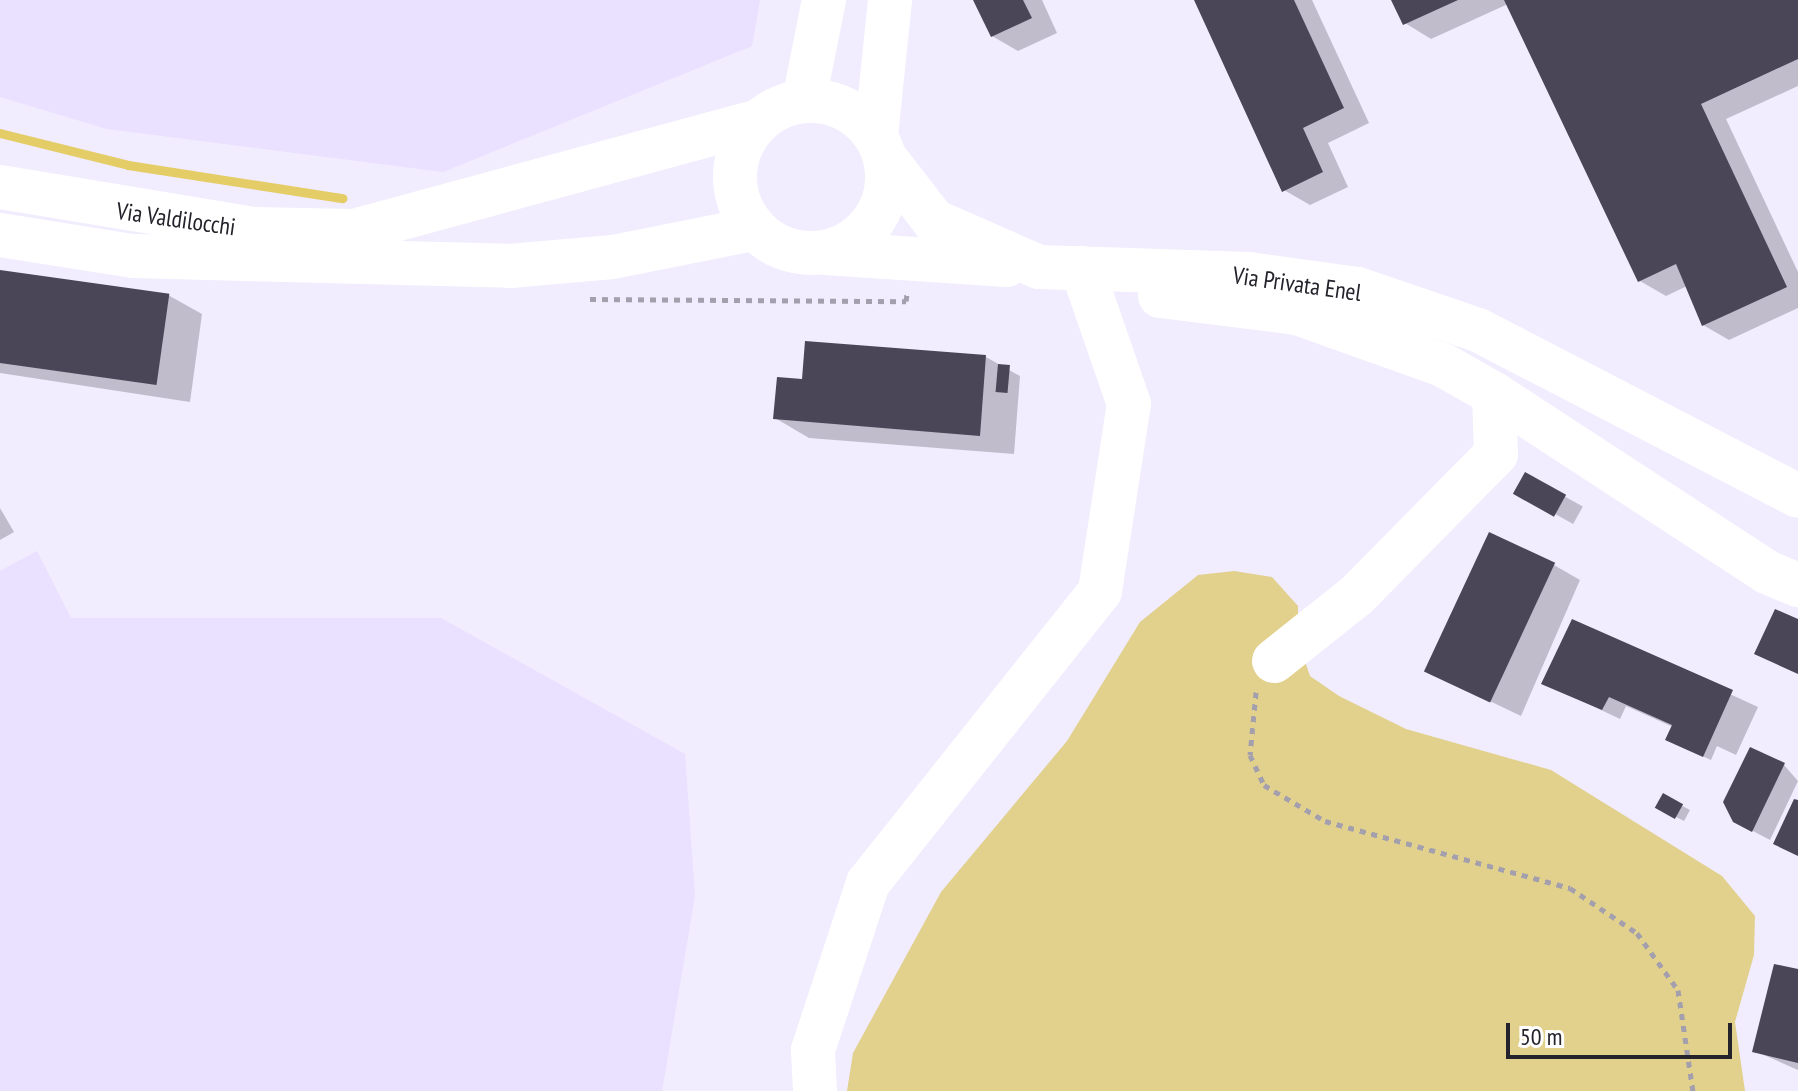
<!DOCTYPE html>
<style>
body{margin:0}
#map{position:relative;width:1798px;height:1091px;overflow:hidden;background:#f1ecfe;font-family:"PT Sans Narrow",sans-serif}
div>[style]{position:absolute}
.built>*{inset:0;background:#eae0ff}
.green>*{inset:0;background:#e1d18d}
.shadow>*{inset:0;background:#0003;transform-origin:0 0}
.stream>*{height:9px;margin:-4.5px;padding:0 4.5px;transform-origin:4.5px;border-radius:4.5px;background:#e4cd67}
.building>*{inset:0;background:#4b4558;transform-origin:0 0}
.path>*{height:5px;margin-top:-2.5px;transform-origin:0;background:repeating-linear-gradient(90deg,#a39fad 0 6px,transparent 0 12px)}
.minor>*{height:44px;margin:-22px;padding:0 22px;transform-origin:22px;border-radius:22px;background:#fff}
.minor>.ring{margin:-22px;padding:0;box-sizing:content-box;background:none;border:44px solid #fff;border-radius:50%}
span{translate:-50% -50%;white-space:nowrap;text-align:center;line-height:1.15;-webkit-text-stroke:8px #fff;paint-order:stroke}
.street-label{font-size:24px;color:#24222a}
.scale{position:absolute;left:1506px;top:1023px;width:226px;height:36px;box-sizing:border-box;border:4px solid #24222a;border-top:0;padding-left:10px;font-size:24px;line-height:28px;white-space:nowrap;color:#24222a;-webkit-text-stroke:6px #fff;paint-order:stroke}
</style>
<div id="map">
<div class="built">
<div style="clip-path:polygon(0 0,760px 0,752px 46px,443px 172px,107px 129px,0 97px)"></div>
<div style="clip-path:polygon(37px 551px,71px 618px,441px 618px,685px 754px,695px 896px,662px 1091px,0 1091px,0 571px)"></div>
</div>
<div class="green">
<div style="clip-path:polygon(1234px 571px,1272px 577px,1298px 606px,1298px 641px,1310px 676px,1339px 696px,1406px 729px,1551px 770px,1722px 876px,1755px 916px,1754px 955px,1735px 1022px,1745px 1091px,847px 1091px,853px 1053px,941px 892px,1067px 741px,1140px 622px,1198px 575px)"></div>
</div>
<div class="shadow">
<div style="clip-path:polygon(975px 0,1042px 0,1057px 33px,1018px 51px,992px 36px)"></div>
<div style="clip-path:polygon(1197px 0,1312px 0,1369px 123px,1328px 143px,1348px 187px,1310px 205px,1284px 190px)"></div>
<div style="clip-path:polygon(1393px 0,1798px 0,1798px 86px,1726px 119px,1798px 272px,1798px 308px,1729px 340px,1703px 325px,1687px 286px,1666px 296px,1640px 281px,1508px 4px,1431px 39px,1405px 23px)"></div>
<div style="clip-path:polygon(0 272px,168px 295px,202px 314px,190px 402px,0 373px)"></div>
<div style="clip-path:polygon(986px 357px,1020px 376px,1014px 454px,809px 438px,775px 418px,804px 381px)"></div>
<div style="left:1526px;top:475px;width:65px;height:20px;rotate:29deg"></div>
<div style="clip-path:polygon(0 508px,14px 532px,0 540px)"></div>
<div style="clip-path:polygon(1554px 565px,1580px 580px,1521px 716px,1429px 672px)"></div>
<div style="clip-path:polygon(1573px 622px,1758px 707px,1736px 755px,1717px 746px,1711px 760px,1675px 744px,1673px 727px,1626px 706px,1620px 719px,1544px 683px)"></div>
<div style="clip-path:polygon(1784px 765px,1798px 781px,1770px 840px,1734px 821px)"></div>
<div style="clip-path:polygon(1664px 796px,1690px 810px,1684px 821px,1666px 812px)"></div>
<div style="clip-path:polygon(1798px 971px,1798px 1070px,1755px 1051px)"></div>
</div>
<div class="stream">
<div style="left:0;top:133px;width:132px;rotate:14deg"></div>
<div style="left:128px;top:165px;width:217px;rotate:8.8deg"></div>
</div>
<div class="building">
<div style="clip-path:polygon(973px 0,1023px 0,1032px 18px,991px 37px)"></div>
<div style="clip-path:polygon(1194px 0,1294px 0,1344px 108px,1303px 128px,1323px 172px,1282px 192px)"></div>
<div style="clip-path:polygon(1391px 0,1458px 0,1403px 25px)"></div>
<div style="clip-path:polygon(1504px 0,1798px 0,1798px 59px,1701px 104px,1787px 287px,1702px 326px,1676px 264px,1638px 282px)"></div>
<div style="left:0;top:270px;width:171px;height:92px;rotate:8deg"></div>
<div style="clip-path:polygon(805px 341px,986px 355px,980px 436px,773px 419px,777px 377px,802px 379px)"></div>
<div style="left:998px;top:364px;width:12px;height:28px;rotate:5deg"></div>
<div style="left:1525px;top:472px;width:47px;height:25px;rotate:29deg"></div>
<div style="left:1489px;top:532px;width:73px;height:154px;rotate:25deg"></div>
<div style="clip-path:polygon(1775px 609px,1798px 619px,1798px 674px,1754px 654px)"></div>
<div style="clip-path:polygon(1572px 619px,1733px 690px,1703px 757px,1665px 740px,1672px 725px,1609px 697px,1602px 710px,1541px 684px)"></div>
<div style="clip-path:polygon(1750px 747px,1785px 763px,1752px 832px,1733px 822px,1723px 802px)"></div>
<div style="left:1663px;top:793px;width:23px;height:17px;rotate:29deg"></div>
<div style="clip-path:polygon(1794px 799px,1798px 800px,1798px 856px,1773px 844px)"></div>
<div style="clip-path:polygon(1774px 964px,1798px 969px,1798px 1063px,1752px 1052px)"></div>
</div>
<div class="path">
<div style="left:590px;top:299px;width:316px;rotate:0.4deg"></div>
<div style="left:906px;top:301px;width:7px;rotate:-82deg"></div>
<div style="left:1256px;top:692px;width:63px;rotate:95.4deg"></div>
<div style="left:1250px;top:755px;width:33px;rotate:65deg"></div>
<div style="left:1264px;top:785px;width:71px;rotate:30.5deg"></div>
<div style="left:1325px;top:821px;width:254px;rotate:15.3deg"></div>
<div style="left:1570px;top:888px;width:81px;rotate:33.9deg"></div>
<div style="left:1637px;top:933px;width:70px;rotate:54.3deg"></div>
<div style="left:1678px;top:990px;width:102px;rotate:81.6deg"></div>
</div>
<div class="minor">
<div style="left:804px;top:100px;width:102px;rotate:-78.7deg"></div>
<div class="ring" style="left:735px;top:101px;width:108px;height:108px"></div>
<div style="left:876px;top:136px;width:137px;rotate:-84.1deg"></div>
<div style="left:886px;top:159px;width:78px;rotate:52.3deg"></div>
<div style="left:934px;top:221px;width:115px;rotate:23.7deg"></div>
<div style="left:1039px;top:267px;width:210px;rotate:1.9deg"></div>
<div style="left:1249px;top:274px;width:110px;rotate:7.8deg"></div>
<div style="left:1358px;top:289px;width:127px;rotate:18.9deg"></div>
<div style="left:1478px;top:330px;width:360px;rotate:27.4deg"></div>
<div style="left:0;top:187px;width:256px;rotate:9.4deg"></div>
<div style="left:253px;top:229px;width:101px;rotate:1.1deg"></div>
<div style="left:354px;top:231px;width:417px;rotate:-15.2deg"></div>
<div style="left:0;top:235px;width:135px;rotate:9deg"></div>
<div style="left:133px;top:256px;width:377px;rotate:1.5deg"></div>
<div style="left:510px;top:266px;width:103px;rotate:-5deg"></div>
<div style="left:613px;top:257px;width:143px;rotate:-11.3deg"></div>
<div style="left:825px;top:253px;width:182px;rotate:3.8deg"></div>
<div style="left:1160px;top:296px;width:138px;rotate:7.1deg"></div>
<div style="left:1297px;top:313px;width:155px;rotate:19.6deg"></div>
<div style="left:1443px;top:365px;width:59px;rotate:29.6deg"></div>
<div style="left:1494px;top:394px;width:60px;rotate:88.1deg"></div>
<div style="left:1496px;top:454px;width:198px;rotate:134.6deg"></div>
<div style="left:1357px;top:595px;width:106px;rotate:141.5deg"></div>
<div style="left:1494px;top:394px;width:326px;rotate:33.1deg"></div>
<div style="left:1767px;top:572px;width:34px;rotate:23deg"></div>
<div style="left:815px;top:1091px;width:41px;rotate:-92.8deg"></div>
<div style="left:813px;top:1050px;width:176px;rotate:-71.8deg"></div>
<div style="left:868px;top:883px;width:373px;rotate:-51.5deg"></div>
<div style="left:1100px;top:591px;width:189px;rotate:-81.2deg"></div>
<div style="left:1129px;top:404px;width:144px;rotate:-109.1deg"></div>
</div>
<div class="street-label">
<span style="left:176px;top:219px;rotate:8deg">Via Valdilocchi</span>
<span style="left:1297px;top:284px;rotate:8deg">Via Privata Enel</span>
</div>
<div class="scale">50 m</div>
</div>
